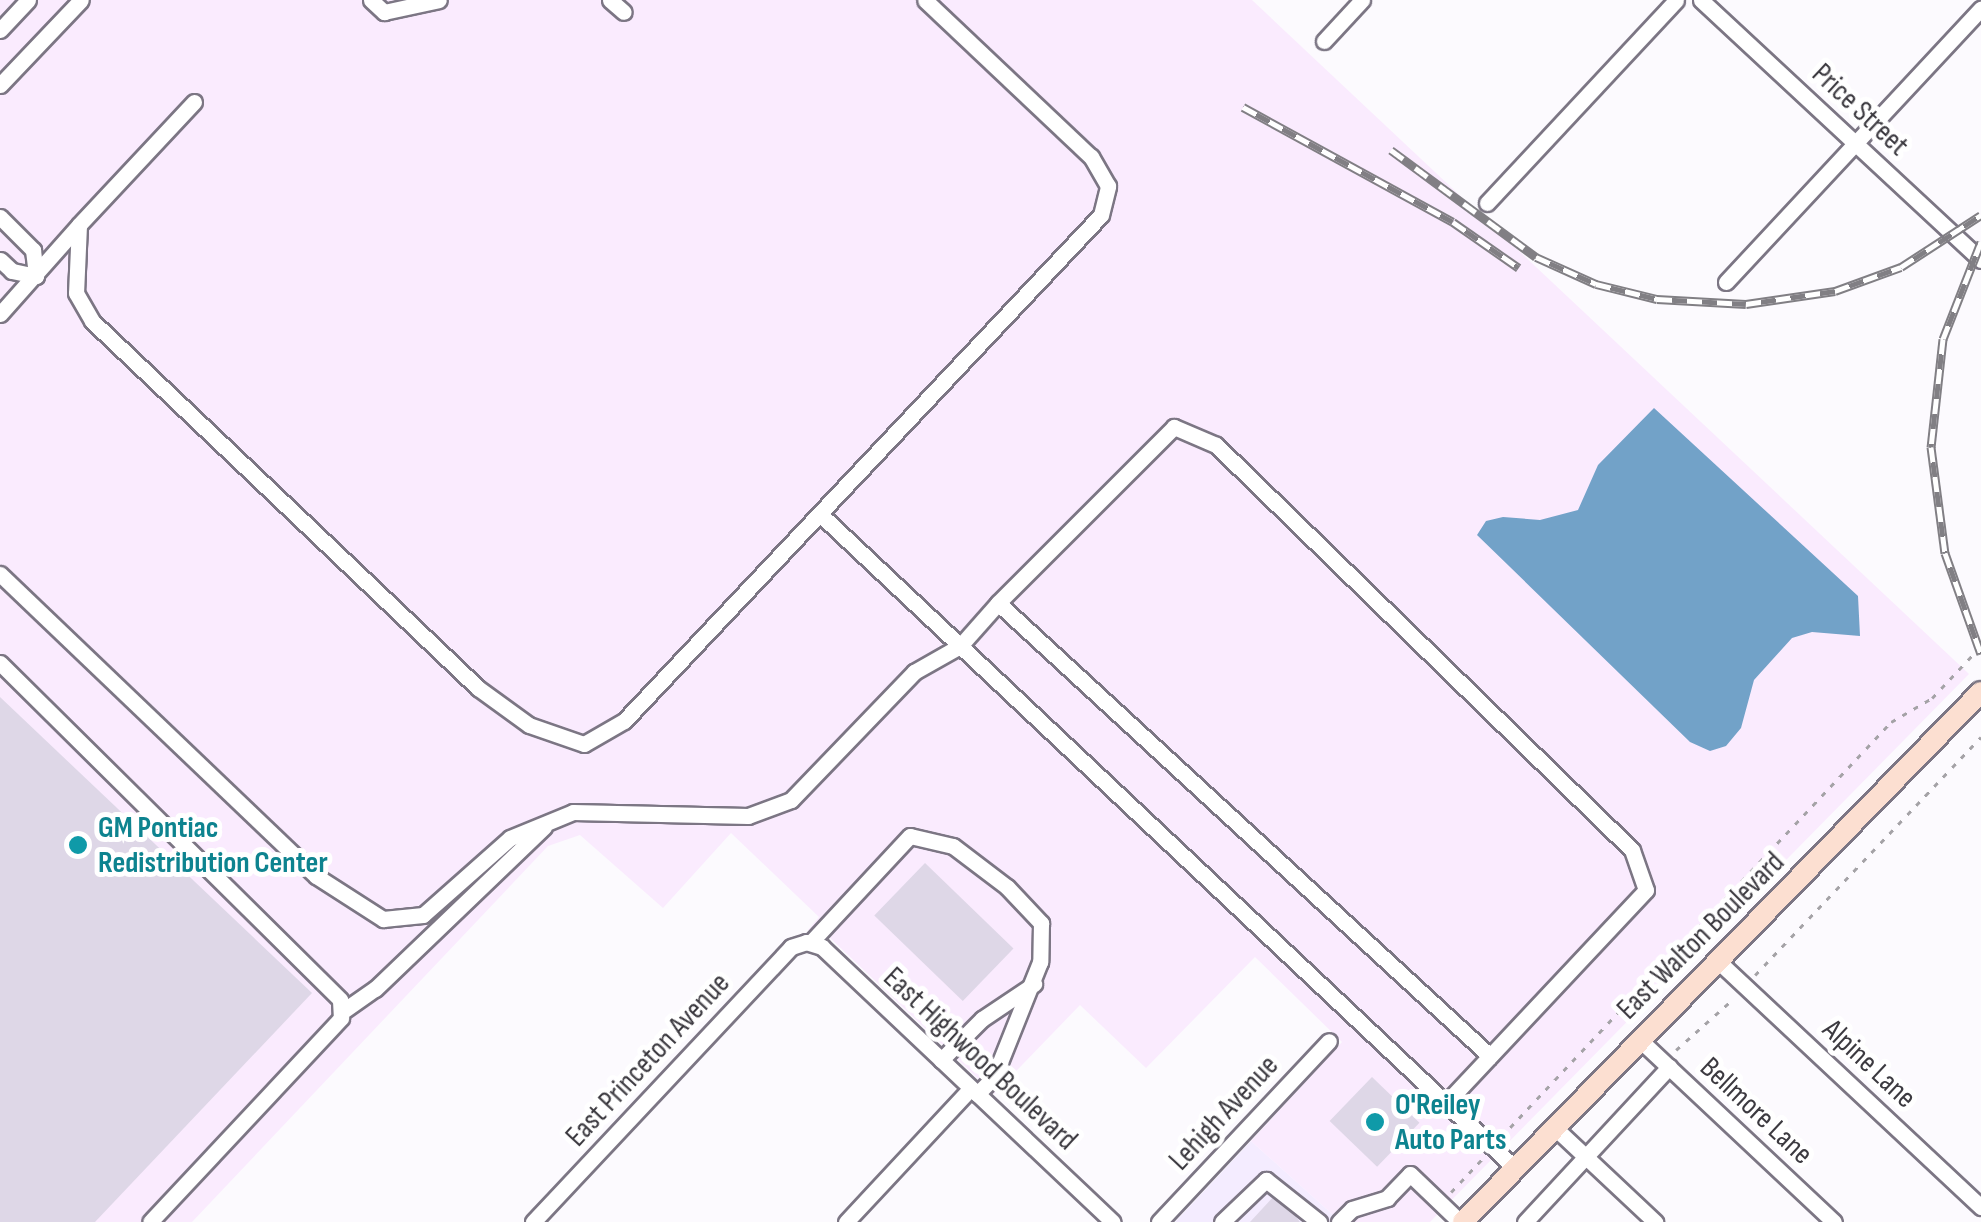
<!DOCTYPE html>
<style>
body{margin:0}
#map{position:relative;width:1981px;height:1222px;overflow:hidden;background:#fcfafe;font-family:"Sofia Sans Condensed",sans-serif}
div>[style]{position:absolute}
.built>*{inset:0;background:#f4ecff}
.industrial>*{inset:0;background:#faebfe}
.water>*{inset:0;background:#72a2c8}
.building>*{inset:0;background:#ded7e7;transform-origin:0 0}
.path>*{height:2.5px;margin-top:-1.25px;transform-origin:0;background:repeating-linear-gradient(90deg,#a4a2a6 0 5px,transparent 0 13px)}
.roads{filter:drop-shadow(2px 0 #7c7684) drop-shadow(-2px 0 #7c7684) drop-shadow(0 2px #7c7684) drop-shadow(0 -2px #7c7684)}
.minor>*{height:15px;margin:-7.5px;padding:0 7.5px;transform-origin:7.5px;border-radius:7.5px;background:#fff}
.major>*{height:20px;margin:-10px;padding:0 10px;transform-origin:10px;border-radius:10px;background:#fcdfd1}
.rail>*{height:9px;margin-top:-4.5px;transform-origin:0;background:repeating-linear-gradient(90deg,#fff 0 15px,#817f84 0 30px);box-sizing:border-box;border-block:2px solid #817f84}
.dots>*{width:28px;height:28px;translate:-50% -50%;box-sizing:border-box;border:5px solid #fff;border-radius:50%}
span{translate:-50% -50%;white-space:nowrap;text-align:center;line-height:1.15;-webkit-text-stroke:10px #fff;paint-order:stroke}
.street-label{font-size:30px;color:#3c3a40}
.culture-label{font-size:30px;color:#0d838f;font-weight:700}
.left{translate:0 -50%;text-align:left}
</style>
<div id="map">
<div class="built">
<div style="clip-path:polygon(1251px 1141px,1341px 1222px,1175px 1222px)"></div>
</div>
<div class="industrial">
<div style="clip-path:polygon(0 0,1252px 0,1969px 674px,1430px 1222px,1341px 1222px,1251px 1141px,1342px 1042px,1255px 957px,1146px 1068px,1080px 1005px,994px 1094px,828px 936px,808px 930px,819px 917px,731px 833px,663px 908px,580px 835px,548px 846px,192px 1222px,0 1222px)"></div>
</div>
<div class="water">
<div style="clip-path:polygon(1654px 408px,1858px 596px,1860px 636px,1812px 632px,1792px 638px,1754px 680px,1741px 728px,1726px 746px,1710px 751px,1690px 742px,1477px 535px,1486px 521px,1503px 517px,1540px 520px,1578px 510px,1598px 465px)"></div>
</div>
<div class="building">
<div style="clip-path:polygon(0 697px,312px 993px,95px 1222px,0 1222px)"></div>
<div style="left:925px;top:863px;width:123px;height:73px;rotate:44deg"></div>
<div style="left:1372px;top:1077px;width:66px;height:61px;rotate:44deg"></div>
<div style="clip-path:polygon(1277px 1193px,1300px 1222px,1250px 1222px)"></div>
</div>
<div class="path">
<div style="left:1755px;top:975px;width:328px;rotate:-46.5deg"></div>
<div style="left:1676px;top:1050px;width:76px;rotate:-41.8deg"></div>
<div style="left:1501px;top:1137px;width:569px;rotate:-46.78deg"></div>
<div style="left:1891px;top:722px;width:48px;rotate:-30.3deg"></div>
<div style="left:1932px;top:698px;width:71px;rotate:-46.7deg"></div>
<div style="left:1451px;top:1192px;width:47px;rotate:-46.7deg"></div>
</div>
<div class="roads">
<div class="minor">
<div style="left:371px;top:0;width:18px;rotate:43deg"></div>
<div style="left:384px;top:12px;width:56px;rotate:-12.3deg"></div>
<div style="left:610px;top:0;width:18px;rotate:41deg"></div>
<div style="left:1701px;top:0;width:382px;rotate:42.9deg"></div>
<div style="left:0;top:30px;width:41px;rotate:-47deg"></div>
<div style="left:1324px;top:41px;width:56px;rotate:-47.2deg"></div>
<div style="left:0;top:85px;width:117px;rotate:-46.4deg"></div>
<div style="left:194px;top:102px;width:168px;rotate:133.1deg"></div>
<div style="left:79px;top:225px;width:68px;rotate:92.5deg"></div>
<div style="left:76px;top:293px;width:32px;rotate:60deg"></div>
<div style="left:92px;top:321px;width:533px;rotate:43.55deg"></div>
<div style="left:478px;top:688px;width:63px;rotate:36deg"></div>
<div style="left:529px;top:725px;width:58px;rotate:19.1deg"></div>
<div style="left:584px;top:744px;width:46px;rotate:-29.9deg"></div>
<div style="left:624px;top:721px;width:695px;rotate:-46.69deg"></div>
<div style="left:1101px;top:215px;width:30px;rotate:-76deg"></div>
<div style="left:1108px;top:186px;width:34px;rotate:-120deg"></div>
<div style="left:1091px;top:157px;width:228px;rotate:-136.6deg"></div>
<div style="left:1487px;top:203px;width:277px;rotate:-47deg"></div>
<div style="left:0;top:217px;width:47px;rotate:45deg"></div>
<div style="left:33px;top:250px;width:26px;rotate:83deg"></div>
<div style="left:36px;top:276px;width:25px;rotate:-168deg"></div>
<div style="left:12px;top:271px;width:16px;rotate:-137deg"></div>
<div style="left:1726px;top:282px;width:374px;rotate:-47deg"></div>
<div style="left:0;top:314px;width:119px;rotate:-48.4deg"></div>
<div style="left:821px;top:515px;width:953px;rotate:43.26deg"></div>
<div style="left:0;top:574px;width:437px;rotate:43.7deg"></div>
<div style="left:316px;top:876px;width:80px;rotate:32.7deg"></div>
<div style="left:383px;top:919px;width:40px;rotate:-5.7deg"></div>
<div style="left:423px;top:915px;width:116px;rotate:-41.5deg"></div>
<div style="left:510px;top:838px;width:68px;rotate:-22.4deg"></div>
<div style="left:573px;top:812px;width:175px;rotate:1.3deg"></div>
<div style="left:748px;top:816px;width:46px;rotate:-20.4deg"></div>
<div style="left:791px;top:800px;width:178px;rotate:-46.1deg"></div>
<div style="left:914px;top:672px;width:53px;rotate:-29.5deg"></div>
<div style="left:960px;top:646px;width:57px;rotate:-48.5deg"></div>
<div style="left:0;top:663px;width:479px;rotate:44.7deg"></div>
<div style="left:340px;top:1000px;width:18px;rotate:87deg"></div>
<div style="left:341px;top:1018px;width:279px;rotate:133.1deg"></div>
<div style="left:811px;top:942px;width:145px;rotate:-47deg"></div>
<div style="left:910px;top:836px;width:44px;rotate:13.1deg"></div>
<div style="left:953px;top:846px;width:68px;rotate:37.2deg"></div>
<div style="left:1007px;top:887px;width:50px;rotate:46.6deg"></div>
<div style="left:1041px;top:923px;width:39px;rotate:91deg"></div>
<div style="left:1040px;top:962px;width:124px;rotate:111.8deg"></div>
<div style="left:994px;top:1077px;width:24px;rotate:135deg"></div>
<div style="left:1719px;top:962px;width:359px;rotate:43.1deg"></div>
<div style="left:343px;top:1011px;width:39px;rotate:-35deg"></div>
<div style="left:375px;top:989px;width:234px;rotate:-43.8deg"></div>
<div style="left:1640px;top:1040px;width:266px;rotate:43.2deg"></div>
<div style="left:941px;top:1060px;width:58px;rotate:-45deg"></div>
<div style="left:982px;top:1019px;width:63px;rotate:-33.9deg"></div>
<div style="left:1446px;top:1103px;width:292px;rotate:-46.8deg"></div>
<div style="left:1646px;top:890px;width:42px;rotate:-109.3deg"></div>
<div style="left:1632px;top:850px;width:581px;rotate:-135.77deg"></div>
<div style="left:1216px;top:445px;width:46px;rotate:-156.8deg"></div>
<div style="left:1174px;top:427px;width:249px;rotate:135deg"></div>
<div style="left:998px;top:603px;width:669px;rotate:42.64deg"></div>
<div style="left:1554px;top:1127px;width:139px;rotate:43.2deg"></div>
<div style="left:533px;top:1222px;width:377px;rotate:-46.8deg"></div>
<div style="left:791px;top:947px;width:16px;rotate:-18deg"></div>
<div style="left:806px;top:942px;width:17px;rotate:17deg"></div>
<div style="left:822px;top:947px;width:400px;rotate:43.4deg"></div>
<div style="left:846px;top:1222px;width:183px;rotate:-47deg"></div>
<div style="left:1159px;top:1222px;width:248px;rotate:-46.8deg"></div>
<div style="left:1222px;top:1222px;width:61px;rotate:-43.7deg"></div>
<div style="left:1266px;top:1180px;width:68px;rotate:38.4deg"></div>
<div style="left:1339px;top:1222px;width:18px;rotate:-45deg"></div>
<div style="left:1352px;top:1209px;width:37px;rotate:-17deg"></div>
<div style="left:1387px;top:1198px;width:33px;rotate:-46deg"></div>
<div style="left:1410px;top:1174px;width:69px;rotate:43.8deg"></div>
<div style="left:1525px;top:1222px;width:212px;rotate:-47.1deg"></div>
</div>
<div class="major">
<div style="left:1463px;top:1222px;width:741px;rotate:-45.66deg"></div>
</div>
</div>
<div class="rail">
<div style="left:1243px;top:107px;width:239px;rotate:28.7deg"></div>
<div style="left:1453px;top:222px;width:80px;rotate:34.9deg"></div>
<div style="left:1391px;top:150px;width:180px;rotate:36.4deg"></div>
<div style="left:1536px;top:257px;width:66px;rotate:24.2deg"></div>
<div style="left:1596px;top:284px;width:63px;rotate:13.8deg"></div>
<div style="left:1657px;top:299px;width:89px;rotate:3.2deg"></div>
<div style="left:1746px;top:304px;width:90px;rotate:-8.3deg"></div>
<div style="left:1835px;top:291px;width:70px;rotate:-20deg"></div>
<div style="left:1901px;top:267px;width:95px;rotate:-33deg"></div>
<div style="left:1981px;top:242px;width:104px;rotate:111.4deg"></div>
<div style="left:1943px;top:339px;width:109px;rotate:96.3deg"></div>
<div style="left:1931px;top:447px;width:107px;rotate:82.5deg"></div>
<div style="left:1945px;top:553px;width:107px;rotate:70.4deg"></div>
</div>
<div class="dots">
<div style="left:78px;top:845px;background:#0f9aa8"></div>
<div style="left:1375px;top:1122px;background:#0f9aa8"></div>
</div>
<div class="street-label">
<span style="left:1860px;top:110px;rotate:43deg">Price Street</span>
<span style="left:1701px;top:936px;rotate:-45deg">East Walton Boulevard</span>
<span style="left:980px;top:1059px;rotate:43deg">East Highwood Boulevard</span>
<span style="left:648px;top:1060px;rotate:-47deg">East Princeton Avenue</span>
<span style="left:1869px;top:1064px;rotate:43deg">Alpine Lane</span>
<span style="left:1756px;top:1111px;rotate:43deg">Bellmore Lane</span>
<span style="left:1224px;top:1113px;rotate:-47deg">Lehigh Avenue</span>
</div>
<div class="culture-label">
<span class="left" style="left:98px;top:845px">GM Pontiac<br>Redistribution Center</span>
<span class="left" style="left:1395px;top:1122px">O'Reiley<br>Auto Parts</span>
</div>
</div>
